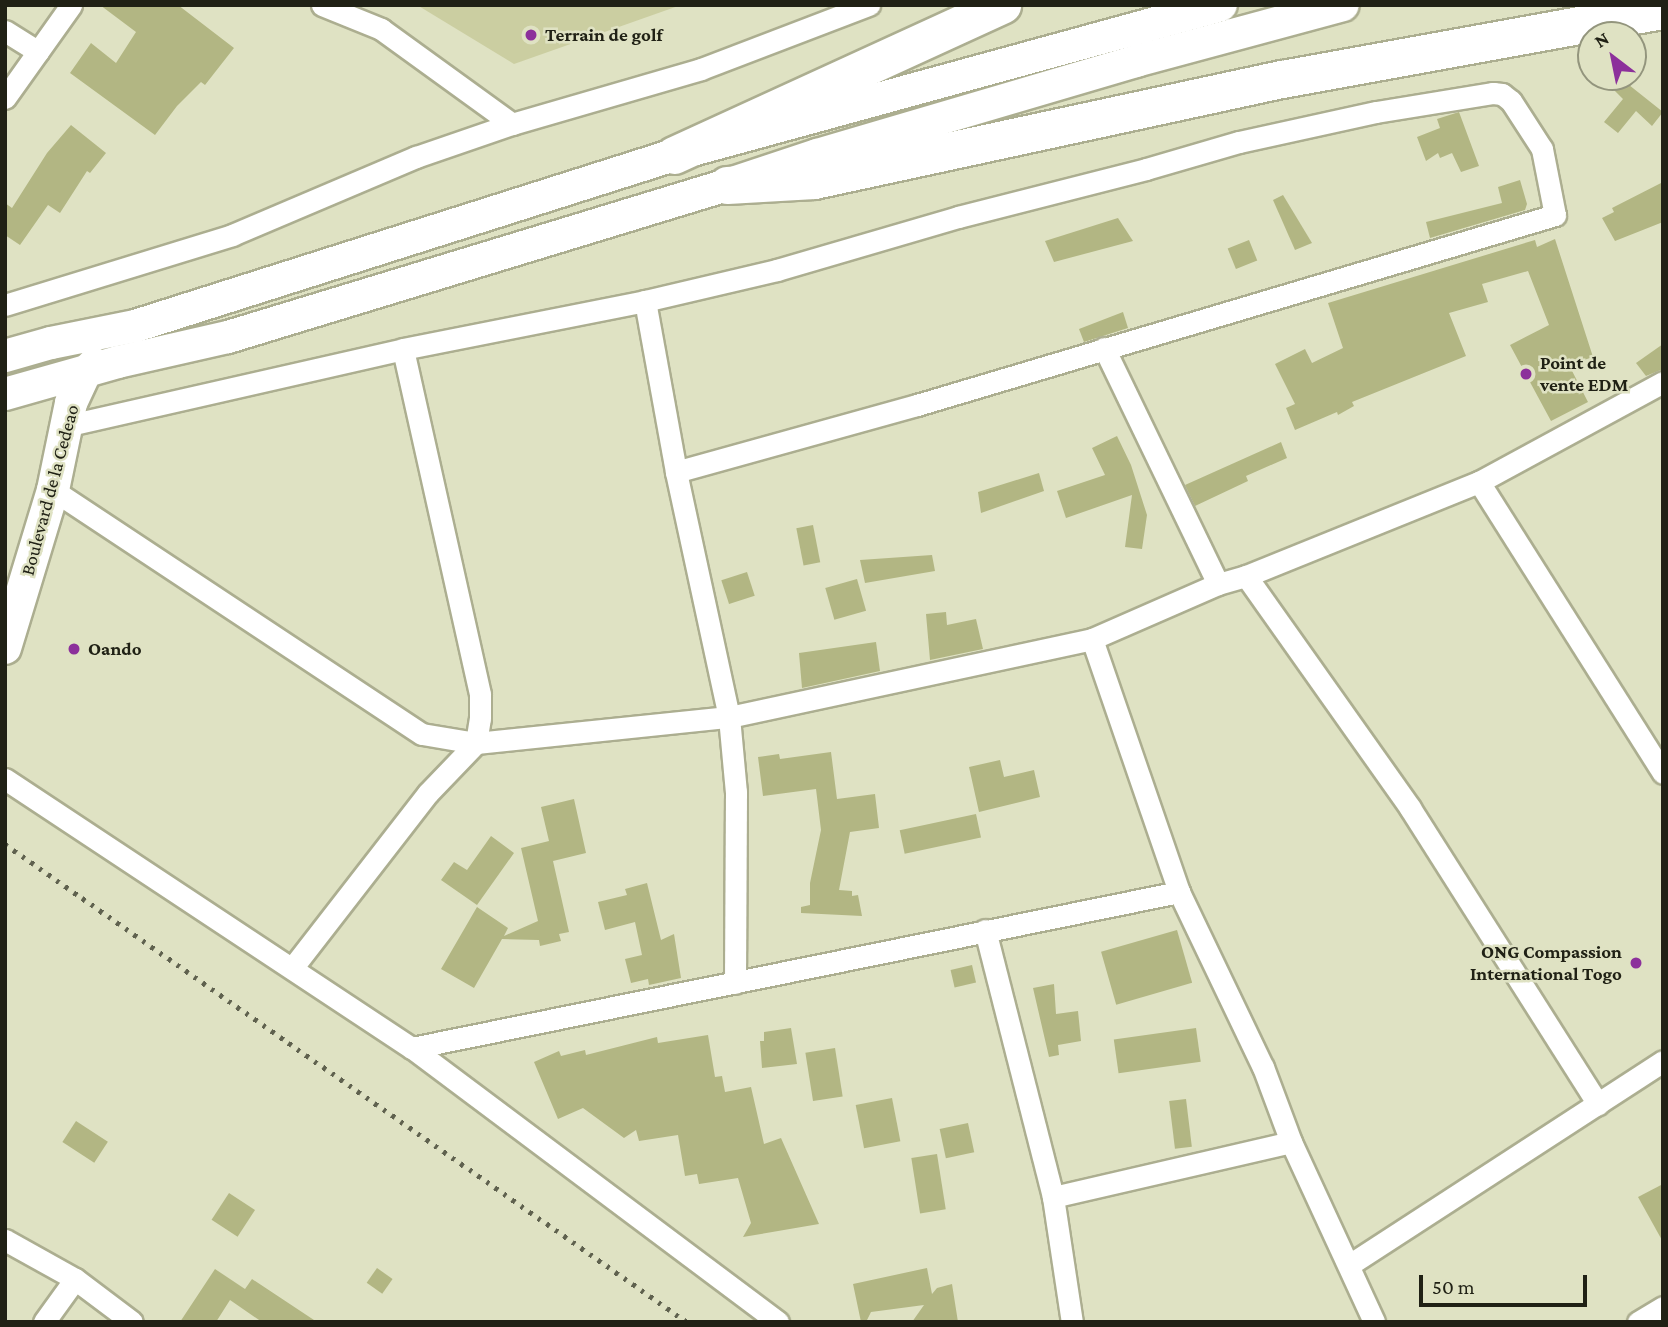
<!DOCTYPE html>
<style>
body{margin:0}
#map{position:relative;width:1668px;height:1327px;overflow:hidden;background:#dfe2c3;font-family:"Crimson Pro",serif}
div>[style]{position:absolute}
.green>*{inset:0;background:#cbcea1}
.building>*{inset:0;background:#b2b683;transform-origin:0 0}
.roads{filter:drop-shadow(2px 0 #acae90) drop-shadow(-2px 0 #acae90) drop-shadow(0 2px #acae90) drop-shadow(0 -2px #acae90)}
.street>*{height:21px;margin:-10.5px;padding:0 10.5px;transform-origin:10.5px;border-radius:10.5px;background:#fff}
.primary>*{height:32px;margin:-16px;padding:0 16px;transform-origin:16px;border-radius:16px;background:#fff}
.highway>*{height:37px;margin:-18.5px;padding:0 18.5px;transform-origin:18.5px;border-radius:18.5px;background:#fff}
.rail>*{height:5px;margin-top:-2.5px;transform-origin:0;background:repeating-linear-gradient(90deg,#5f614e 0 3.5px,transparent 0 10.5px)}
.dots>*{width:19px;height:19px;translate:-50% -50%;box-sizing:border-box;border:4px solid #dfe2c3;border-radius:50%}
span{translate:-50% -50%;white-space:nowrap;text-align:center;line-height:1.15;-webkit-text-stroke:5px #dfe2c3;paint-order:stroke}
.poi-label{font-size:19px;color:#202115;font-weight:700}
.left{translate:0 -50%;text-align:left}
.right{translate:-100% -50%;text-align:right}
.street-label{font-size:19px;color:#202115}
.frame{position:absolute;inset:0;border:7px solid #202115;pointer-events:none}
.north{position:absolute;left:1577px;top:21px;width:70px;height:70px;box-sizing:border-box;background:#dfe2c3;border:2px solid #93957d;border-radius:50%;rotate:328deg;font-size:19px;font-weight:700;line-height:28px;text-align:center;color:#202115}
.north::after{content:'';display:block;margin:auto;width:24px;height:32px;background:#8c309b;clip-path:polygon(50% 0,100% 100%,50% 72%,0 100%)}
.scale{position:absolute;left:1419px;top:1275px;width:168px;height:32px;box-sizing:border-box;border:4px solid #202115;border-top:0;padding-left:9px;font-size:21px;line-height:24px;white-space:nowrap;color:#202115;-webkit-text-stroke:5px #dfe2c3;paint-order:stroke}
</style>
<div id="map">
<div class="green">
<div style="clip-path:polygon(417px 5px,681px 5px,514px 64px)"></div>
</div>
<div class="building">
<div style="clip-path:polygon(100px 5px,178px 5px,234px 48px,205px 85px,201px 82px,177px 106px,155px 135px,70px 73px,91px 43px,116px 63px,136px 32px)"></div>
<div style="clip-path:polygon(1619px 77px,1663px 112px,1652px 126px,1636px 111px,1618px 133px,1604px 122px,1623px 99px,1611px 87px)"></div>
<div style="clip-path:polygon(1459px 112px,1479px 166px,1461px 172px,1452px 153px,1440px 158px,1438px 153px,1426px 161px,1417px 137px,1440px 128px,1437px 119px)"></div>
<div style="clip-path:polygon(71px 125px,106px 153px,90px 173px,87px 171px,60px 213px,48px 205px,20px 245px,5px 235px,5px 203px,12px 208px,47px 153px)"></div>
<div style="clip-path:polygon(1520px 180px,1527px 204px,1525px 210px,1430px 238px,1426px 222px,1502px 203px,1498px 187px)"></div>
<div style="clip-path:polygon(1663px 182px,1663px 222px,1615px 241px,1602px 218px,1614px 212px,1612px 208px)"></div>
<div style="clip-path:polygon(1283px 195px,1312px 243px,1295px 250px,1273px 200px)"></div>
<div style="clip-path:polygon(1118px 218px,1133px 241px,1054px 262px,1045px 241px)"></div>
<div style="clip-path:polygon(1555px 239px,1593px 357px,1569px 365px,1588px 402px,1551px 421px,1510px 345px,1549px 325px,1528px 271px,1482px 284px,1488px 302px,1449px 313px,1466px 356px,1352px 402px,1354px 406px,1338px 415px,1337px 412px,1295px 430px,1286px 408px,1295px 404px,1275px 364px,1305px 349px,1312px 363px,1343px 348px,1328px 303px,1535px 240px,1537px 247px)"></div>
<div style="left:1249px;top:240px;width:22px;height:23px;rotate:68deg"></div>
<div style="clip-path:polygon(1123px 312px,1128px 328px,1084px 342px,1079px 329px)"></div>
<div style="clip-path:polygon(1663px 344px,1663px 369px,1646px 376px,1636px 363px)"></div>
<div style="clip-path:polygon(1117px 436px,1131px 465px,1147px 515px,1142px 549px,1125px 547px,1132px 495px,1066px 518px,1057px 491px,1105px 475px,1092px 448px)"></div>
<div style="clip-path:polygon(1281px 442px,1287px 458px,1246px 476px,1248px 481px,1195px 506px,1185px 485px)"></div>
<div style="clip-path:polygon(1039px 473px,1044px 491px,981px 513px,978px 492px)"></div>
<div style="left:813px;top:525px;width:38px;height:17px;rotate:79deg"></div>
<div style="clip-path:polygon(932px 555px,935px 571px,865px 583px,860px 560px)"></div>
<div style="left:747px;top:572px;width:25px;height:27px;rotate:72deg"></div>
<div style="left:857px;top:579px;width:33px;height:33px;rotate:74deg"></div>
<div style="clip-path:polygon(946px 612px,947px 625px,976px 619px,983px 649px,930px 660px,926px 614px)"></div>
<div style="clip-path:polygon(876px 642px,880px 671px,802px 688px,799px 653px)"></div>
<div style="clip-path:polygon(831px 752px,837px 799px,875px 794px,879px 828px,850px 832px,839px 890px,852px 891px,852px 896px,858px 895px,862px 916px,801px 913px,801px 907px,810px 905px,810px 883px,821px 830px,816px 789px,763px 796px,758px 757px,779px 754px,780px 759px)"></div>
<div style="clip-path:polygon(1000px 760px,1004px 777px,1034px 770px,1040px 797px,979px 812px,969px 767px)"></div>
<div style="clip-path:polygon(574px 799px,586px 853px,553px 861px,569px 932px,559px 934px,561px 941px,540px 946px,539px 940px,502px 939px,474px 988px,441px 969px,477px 907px,508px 928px,504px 936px,538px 921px,521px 848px,549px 841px,541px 807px)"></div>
<div style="left:976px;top:814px;width:24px;height:78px;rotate:78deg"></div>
<div style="clip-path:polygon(491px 836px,514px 853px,477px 905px,441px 880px,454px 862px,467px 870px)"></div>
<div style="clip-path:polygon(647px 883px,661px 940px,674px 934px,681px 978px,649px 985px,648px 979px,631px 983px,625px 959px,642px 955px,635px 922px,605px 930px,598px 902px,627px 895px,625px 889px)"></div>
<div style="left:1177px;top:930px;width:55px;height:79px;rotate:74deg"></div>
<div style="left:972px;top:965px;width:18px;height:22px;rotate:77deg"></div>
<div style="clip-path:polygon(1054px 984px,1056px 1014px,1078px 1011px,1081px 1041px,1058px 1045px,1059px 1055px,1049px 1057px,1033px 988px)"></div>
<div style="clip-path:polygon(791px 1028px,797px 1064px,762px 1068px,760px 1041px,764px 1041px,764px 1032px)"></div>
<div style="left:1196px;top:1028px;width:34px;height:83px;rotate:82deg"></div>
<div style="clip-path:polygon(708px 1035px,715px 1077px,722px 1076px,725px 1092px,751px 1087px,764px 1144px,781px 1138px,819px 1224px,743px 1237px,751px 1223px,738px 1178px,699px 1184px,697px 1174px,685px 1176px,678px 1135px,639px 1141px,636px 1130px,624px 1138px,583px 1108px,558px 1119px,534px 1062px,559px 1051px,561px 1056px,585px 1050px,586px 1055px,657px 1037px,658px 1043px)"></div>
<div style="left:835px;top:1048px;width:49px;height:30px;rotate:81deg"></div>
<div style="left:892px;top:1098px;width:44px;height:37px;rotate:79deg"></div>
<div style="left:1186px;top:1099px;width:48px;height:17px;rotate:83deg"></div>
<div style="left:76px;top:1121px;width:38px;height:25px;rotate:33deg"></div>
<div style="left:968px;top:1123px;width:30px;height:29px;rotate:78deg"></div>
<div style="left:937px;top:1154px;width:56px;height:26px;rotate:81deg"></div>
<div style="clip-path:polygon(1663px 1184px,1663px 1242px,1638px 1197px)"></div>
<div style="left:229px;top:1193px;width:31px;height:32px;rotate:33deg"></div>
<div style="left:377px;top:1268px;width:19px;height:18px;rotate:35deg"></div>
<div style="clip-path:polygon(927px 1268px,932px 1294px,937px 1288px,952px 1284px,958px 1322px,912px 1322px,924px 1305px,871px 1312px,866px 1322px,861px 1322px,853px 1284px)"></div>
<div style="clip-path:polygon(215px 1269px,245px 1289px,252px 1279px,317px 1322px,262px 1322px,230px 1300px,216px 1322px,180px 1322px)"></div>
</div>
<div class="roads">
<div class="street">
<div style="left:322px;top:5px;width:64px;rotate:22.1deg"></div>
<div style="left:381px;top:29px;width:162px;rotate:35.9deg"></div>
<div style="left:5px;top:31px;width:39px;rotate:32deg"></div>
<div style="left:5px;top:98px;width:114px;rotate:-54.6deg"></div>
<div style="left:645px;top:301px;width:174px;rotate:79.7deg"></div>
<div style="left:676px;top:472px;width:251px;rotate:77.8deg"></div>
<div style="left:729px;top:717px;width:75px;rotate:84.7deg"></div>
<div style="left:736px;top:792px;width:191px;rotate:90.3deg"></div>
<div style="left:5px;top:305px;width:238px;rotate:-17.1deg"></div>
<div style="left:232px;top:235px;width:200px;rotate:-23deg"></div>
<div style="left:416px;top:157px;width:102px;rotate:-19deg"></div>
<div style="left:512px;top:124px;width:197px;rotate:-16.2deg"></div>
<div style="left:701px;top:69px;width:180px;rotate:-20.9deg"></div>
<div style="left:1104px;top:348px;width:262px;rotate:64.2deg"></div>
<div style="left:65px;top:426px;width:347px;rotate:-12.8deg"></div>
<div style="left:403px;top:349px;width:247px;rotate:-11.2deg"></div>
<div style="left:645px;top:301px;width:136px;rotate:-13.2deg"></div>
<div style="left:777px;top:270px;width:189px;rotate:-16.3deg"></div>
<div style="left:958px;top:217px;width:194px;rotate:-14.3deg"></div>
<div style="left:1146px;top:169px;width:97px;rotate:-16.2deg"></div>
<div style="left:1239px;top:142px;width:140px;rotate:-12.4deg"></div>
<div style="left:1376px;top:112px;width:119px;rotate:-9.2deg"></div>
<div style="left:1493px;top:93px;width:9px;rotate:6deg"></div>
<div style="left:1502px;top:94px;width:11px;rotate:38deg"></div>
<div style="left:1511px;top:101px;width:57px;rotate:57.1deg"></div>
<div style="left:1542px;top:149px;width:67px;rotate:78.9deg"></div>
<div style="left:1555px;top:215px;width:666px;rotate:163.42deg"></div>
<div style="left:917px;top:405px;width:250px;rotate:164.5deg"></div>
<div style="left:1479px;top:482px;width:344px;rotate:57.7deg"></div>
<div style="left:53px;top:490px;width:442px;rotate:33.5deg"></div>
<div style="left:422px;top:734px;width:55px;rotate:9.5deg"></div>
<div style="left:476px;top:743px;width:254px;rotate:-5.9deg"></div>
<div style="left:729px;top:717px;width:371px;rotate:-12.1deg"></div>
<div style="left:1092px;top:639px;width:137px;rotate:-23.6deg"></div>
<div style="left:1218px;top:584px;width:29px;rotate:-16deg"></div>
<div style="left:1246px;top:576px;width:251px;rotate:-22deg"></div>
<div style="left:1479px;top:482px;width:209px;rotate:-28.5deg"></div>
<div style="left:1246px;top:576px;width:284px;rotate:54.7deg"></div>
<div style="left:1410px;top:808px;width:351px;rotate:57.6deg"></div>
<div style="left:1092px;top:639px;width:268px;rotate:71deg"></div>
<div style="left:1179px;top:892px;width:194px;rotate:64.4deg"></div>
<div style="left:1263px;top:1067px;width:80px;rotate:69.5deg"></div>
<div style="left:1291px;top:1142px;width:198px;rotate:65.2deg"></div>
<div style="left:5px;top:779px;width:488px;rotate:33.5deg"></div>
<div style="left:412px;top:1048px;width:457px;rotate:36.8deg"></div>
<div style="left:985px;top:930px;width:276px;rotate:75.7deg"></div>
<div style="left:1053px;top:1197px;width:126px;rotate:81.4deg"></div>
<div style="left:293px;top:967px;width:220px;rotate:-52.2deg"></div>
<div style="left:428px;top:793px;width:69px;rotate:-46.2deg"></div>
<div style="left:476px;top:743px;width:25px;rotate:-81deg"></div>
<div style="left:480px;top:718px;width:24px;rotate:-90deg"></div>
<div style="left:480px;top:694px;width:353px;rotate:-102.6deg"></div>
<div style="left:412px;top:1048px;width:783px;rotate:-11.5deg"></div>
<div style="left:1053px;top:1197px;width:244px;rotate:-13deg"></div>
<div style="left:5px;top:1240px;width:80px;rotate:29.1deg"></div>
<div style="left:75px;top:1279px;width:71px;rotate:37deg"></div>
<div style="left:1349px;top:1265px;width:374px;rotate:-33deg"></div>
<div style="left:44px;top:1322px;width:53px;rotate:-54.2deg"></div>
<div style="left:1638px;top:1322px;width:29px;rotate:-31deg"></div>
</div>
<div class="primary">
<div style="left:5px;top:356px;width:48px;rotate:-15.8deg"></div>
<div style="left:51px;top:343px;width:86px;rotate:-11.4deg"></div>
<div style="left:135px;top:326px;width:565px;rotate:-17.6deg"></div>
<div style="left:674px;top:155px;width:567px;rotate:-15.33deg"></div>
<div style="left:5px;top:394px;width:117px;rotate:-15.8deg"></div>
<div style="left:118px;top:362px;width:113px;rotate:-12.8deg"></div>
<div style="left:228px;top:337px;width:522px;rotate:-16.94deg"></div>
<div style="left:727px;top:185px;width:95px;rotate:-18.4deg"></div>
<div style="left:817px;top:155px;width:333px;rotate:-16.4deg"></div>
<div style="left:1136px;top:61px;width:214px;rotate:-15.1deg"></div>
<div style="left:5px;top:648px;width:165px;rotate:-73.1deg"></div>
<div style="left:53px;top:490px;width:89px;rotate:-78.3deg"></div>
<div style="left:71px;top:403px;width:33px;rotate:-65deg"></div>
<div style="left:85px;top:373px;width:13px;rotate:-45deg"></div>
</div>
<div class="highway">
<div style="left:674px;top:155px;width:361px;rotate:-24.6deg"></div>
<div style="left:727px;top:185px;width:87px;rotate:-3.3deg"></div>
<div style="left:814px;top:180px;width:479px;rotate:-12.2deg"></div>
<div style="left:1282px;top:79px;width:387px;rotate:-10.3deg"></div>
</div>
</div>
<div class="rail">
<div style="left:5px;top:844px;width:833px;rotate:35.03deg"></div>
</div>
<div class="dots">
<div style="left:531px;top:35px;background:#8c309b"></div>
<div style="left:1526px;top:374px;background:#8c309b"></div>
<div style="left:74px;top:649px;background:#8c309b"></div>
<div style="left:1636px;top:963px;background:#8c309b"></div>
</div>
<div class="poi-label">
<span class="left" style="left:545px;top:35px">Terrain de golf</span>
<span class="left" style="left:1540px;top:374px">Point de<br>vente EDM</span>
<span class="left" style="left:88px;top:649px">Oando</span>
<span class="right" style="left:1622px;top:963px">ONG Compassion<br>International Togo</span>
</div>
<div class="street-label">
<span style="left:50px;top:490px;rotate:-75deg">Boulevard de la Cedeao</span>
</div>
<div class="frame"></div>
<div class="north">N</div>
<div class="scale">50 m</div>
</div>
